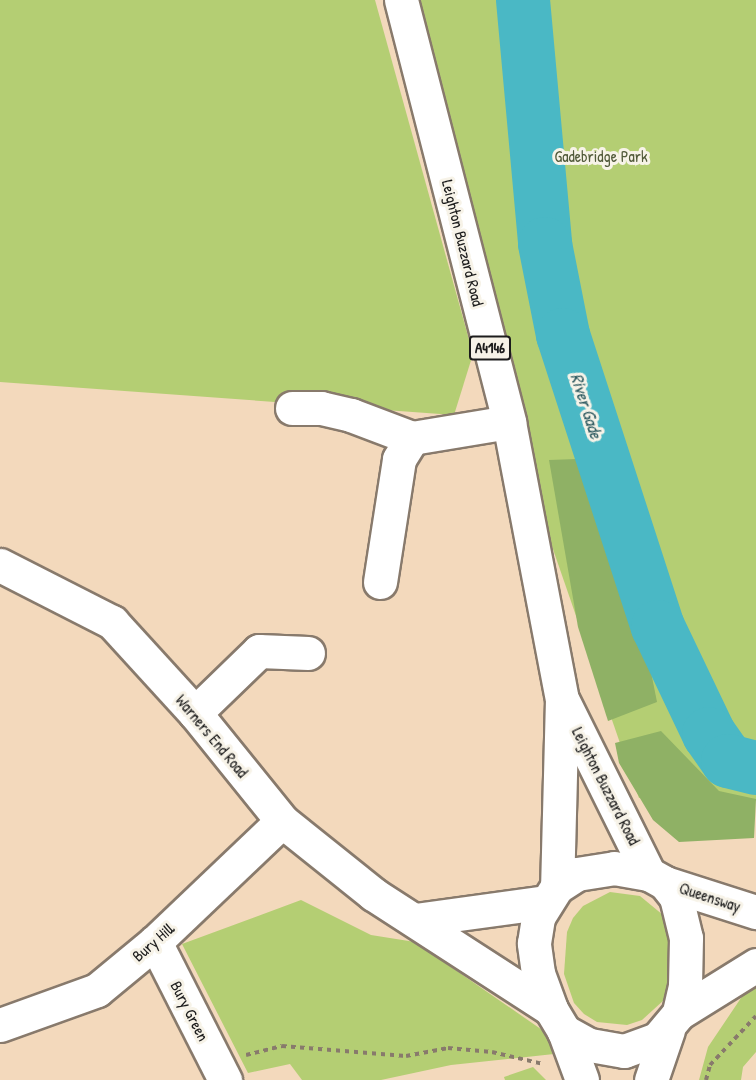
<!DOCTYPE html>
<style>
body{margin:0}
#map{position:relative;width:756px;height:1080px;overflow:hidden;background:#f3d9bc;font-family:"Patrick Hand",sans-serif}
div>[style]{position:absolute}
.green>*{inset:0;background:#b4ce73}
.forest>*{inset:0;background:#8fb165}
.river>*{height:54px;margin:-27px;padding:0 27px;transform-origin:27px;border-radius:27px;background:#4ab8c5}
.path>*{height:4px;margin-top:-2px;transform-origin:0;background:repeating-linear-gradient(90deg,#887a6c 0 4.5px,transparent 0 9px)}
.roads{filter:drop-shadow(2px 0 #887a6c) drop-shadow(-2px 0 #887a6c) drop-shadow(0 2px #887a6c) drop-shadow(0 -2px #887a6c)}
.minor>*{height:33px;margin:-16.5px;padding:0 16.5px;transform-origin:16.5px;border-radius:16.5px;background:#fff}
.major>*{height:33px;margin:-16.5px;padding:0 16.5px;transform-origin:16.5px;border-radius:16.5px;background:#fff}
span{translate:-50% -50%;white-space:nowrap;text-align:center;line-height:1.15;-webkit-text-stroke:6px #f7f3e8;paint-order:stroke}
.shield-label span{padding:2px 4px;background:#f7f3e8;border:2px solid;border-radius:4px;-webkit-text-stroke-width:0}
.shield-label{font-size:15px;color:#1c1c1c;font-weight:700}
.park-label{font-size:16px;color:#515a3a}
.street-label{font-size:16px;color:#1c1c1c}
.water-label{font-size:18px;color:#2e5a60;font-style:italic}
</style>
<div id="map">
<div class="green">
<div style="clip-path:polygon(0 0,375px 0,473px 354px,454px 415px,0 382px)"></div>
<div style="clip-path:polygon(401px 0,756px 0,756px 801px,639px 798px,509px 422px)"></div>
<div style="clip-path:polygon(610px 892px,640px 896px,663px 915px,670px 928px,670px 986px,664px 1000px,642px 1020px,627px 1025px,597px 1022px,584px 1014px,574px 1003px,564px 974px,567px 932px,573px 918px,583px 906px)"></div>
<div style="clip-path:polygon(301px 900px,371px 935px,415px 942px,548px 1034px,554px 1054px,451px 1065px,381px 1080px,302px 1080px,290px 1064px,248px 1073px,182px 944px)"></div>
<div style="clip-path:polygon(756px 988px,756px 1052px,743px 1067px,741px 1080px,699px 1080px,708px 1047px,743px 995px)"></div>
<div style="clip-path:polygon(533px 1067px,546px 1080px,505px 1080px,504px 1077px)"></div>
</div>
<div class="forest">
<div style="clip-path:polygon(577px 459px,649px 662px,657px 702px,608px 721px,578px 627px,549px 460px)"></div>
<div style="clip-path:polygon(661px 731px,719px 791px,756px 799px,754px 838px,679px 842px,653px 820px,619px 763px,615px 743px)"></div>
</div>
<div class="river">
<div style="left:523px;top:0;width:245px;rotate:84.8deg"></div>
<div style="left:545px;top:244px;width:93px;rotate:78.8deg"></div>
<div style="left:563px;top:335px;width:307px;rotate:72deg"></div>
<div style="left:658px;top:627px;width:119px;rotate:64.5deg"></div>
<div style="left:709px;top:734px;width:33px;rotate:55deg"></div>
<div style="left:728px;top:761px;width:29px;rotate:14deg"></div>
</div>
<div class="path">
<div style="left:246px;top:1055px;width:37px;rotate:-14deg"></div>
<div style="left:282px;top:1046px;width:124px;rotate:4.6deg"></div>
<div style="left:406px;top:1056px;width:43px;rotate:-10.8deg"></div>
<div style="left:448px;top:1048px;width:44px;rotate:5.2deg"></div>
<div style="left:492px;top:1052px;width:52px;rotate:13.2deg"></div>
<div style="left:706px;top:1080px;width:16px;rotate:-75deg"></div>
<div style="left:710px;top:1065px;width:67px;rotate:-46.8deg"></div>
</div>
<div class="roads">
<div class="minor">
<div style="left:292px;top:408px;width:29px"></div>
<div style="left:321px;top:408px;width:31px;rotate:13deg"></div>
<div style="left:351px;top:415px;width:65px;rotate:20.7deg"></div>
<div style="left:0;top:565px;width:126px;rotate:27deg"></div>
<div style="left:112px;top:622px;width:123px;rotate:47.6deg"></div>
<div style="left:195px;top:713px;width:139px;rotate:51.1deg"></div>
<div style="left:282px;top:821px;width:117px;rotate:38.7deg"></div>
<div style="left:373px;top:894px;width:212px;rotate:32.9deg"></div>
<div style="left:380px;top:582px;width:124px;rotate:-81.2deg"></div>
<div style="left:399px;top:459px;width:25px;rotate:-58deg"></div>
<div style="left:412px;top:438px;width:98px;rotate:-9.4deg"></div>
<div style="left:195px;top:713px;width:89px;rotate:-44.1deg"></div>
<div style="left:259px;top:651px;width:49px;rotate:2.3deg"></div>
<div style="left:415px;top:920px;width:132px;rotate:-7.8deg"></div>
<div style="left:155px;top:942px;width:155px;rotate:63.1deg"></div>
<div style="left:0;top:1025px;width:103px;rotate:-19.8deg"></div>
<div style="left:97px;top:990px;width:75px;rotate:-39.6deg"></div>
<div style="left:155px;top:942px;width:175px;rotate:-43.6deg"></div>
</div>
<div class="major">
<div style="left:401px;top:0;width:436px;rotate:75.6deg"></div>
<div style="left:509px;top:422px;width:282px;rotate:79.2deg"></div>
<div style="left:562px;top:699px;width:188px;rotate:91.5deg"></div>
<div style="left:564px;top:703px;width:191px;rotate:63.6deg"></div>
<div style="left:614px;top:868px;width:36px;rotate:10deg"></div>
<div style="left:649px;top:874px;width:18px;rotate:29deg"></div>
<div style="left:665px;top:883px;width:18px;rotate:52deg"></div>
<div style="left:676px;top:897px;width:42px;rotate:76.3deg"></div>
<div style="left:686px;top:938px;width:48px;rotate:91.2deg"></div>
<div style="left:685px;top:986px;width:28px;rotate:103deg"></div>
<div style="left:679px;top:1013px;width:34px;rotate:130deg"></div>
<div style="left:657px;top:1039px;width:35px;rotate:160deg"></div>
<div style="left:624px;top:1051px;width:36px;rotate:-170deg"></div>
<div style="left:589px;top:1045px;width:29px;rotate:-151deg"></div>
<div style="left:564px;top:1031px;width:26px;rotate:-121deg"></div>
<div style="left:551px;top:1009px;width:38px;rotate:-110deg"></div>
<div style="left:538px;top:973px;width:30px;rotate:-98deg"></div>
<div style="left:534px;top:943px;width:26px;rotate:-81deg"></div>
<div style="left:538px;top:917px;width:36px;rotate:-58deg"></div>
<div style="left:557px;top:887px;width:24px;rotate:-33deg"></div>
<div style="left:577px;top:874px;width:37px;rotate:-9deg"></div>
<div style="left:665px;top:883px;width:96px;rotate:17.7deg"></div>
<div style="left:679px;top:1013px;width:91px;rotate:-31.9deg"></div>
<div style="left:564px;top:1031px;width:52px;rotate:69.8deg"></div>
<div style="left:651px;top:1080px;width:53px;rotate:-71.2deg"></div>
</div>
</div>
<div class="shield-label">
<span style="left:490px;top:348px">A4146</span>
</div>
<div class="park-label">
<span style="left:601px;top:156px">Gadebridge Park</span>
</div>
<div class="street-label">
<span style="left:463px;top:243px;rotate:76deg">Leighton Buzzard Road</span>
<span style="left:212px;top:736px;rotate:50deg">Warners End Road</span>
<span style="left:606px;top:786px;rotate:63deg">Leighton Buzzard Road</span>
<span style="left:710px;top:897px;rotate:18deg">Queensway</span>
<span style="left:153px;top:942px;rotate:-41deg">Bury Hill</span>
<span style="left:190px;top:1011px;rotate:63deg">Bury Green</span>
</div>
<div class="water-label">
<span style="left:586px;top:406px;rotate:72deg">River Gade</span>
</div>
</div>
